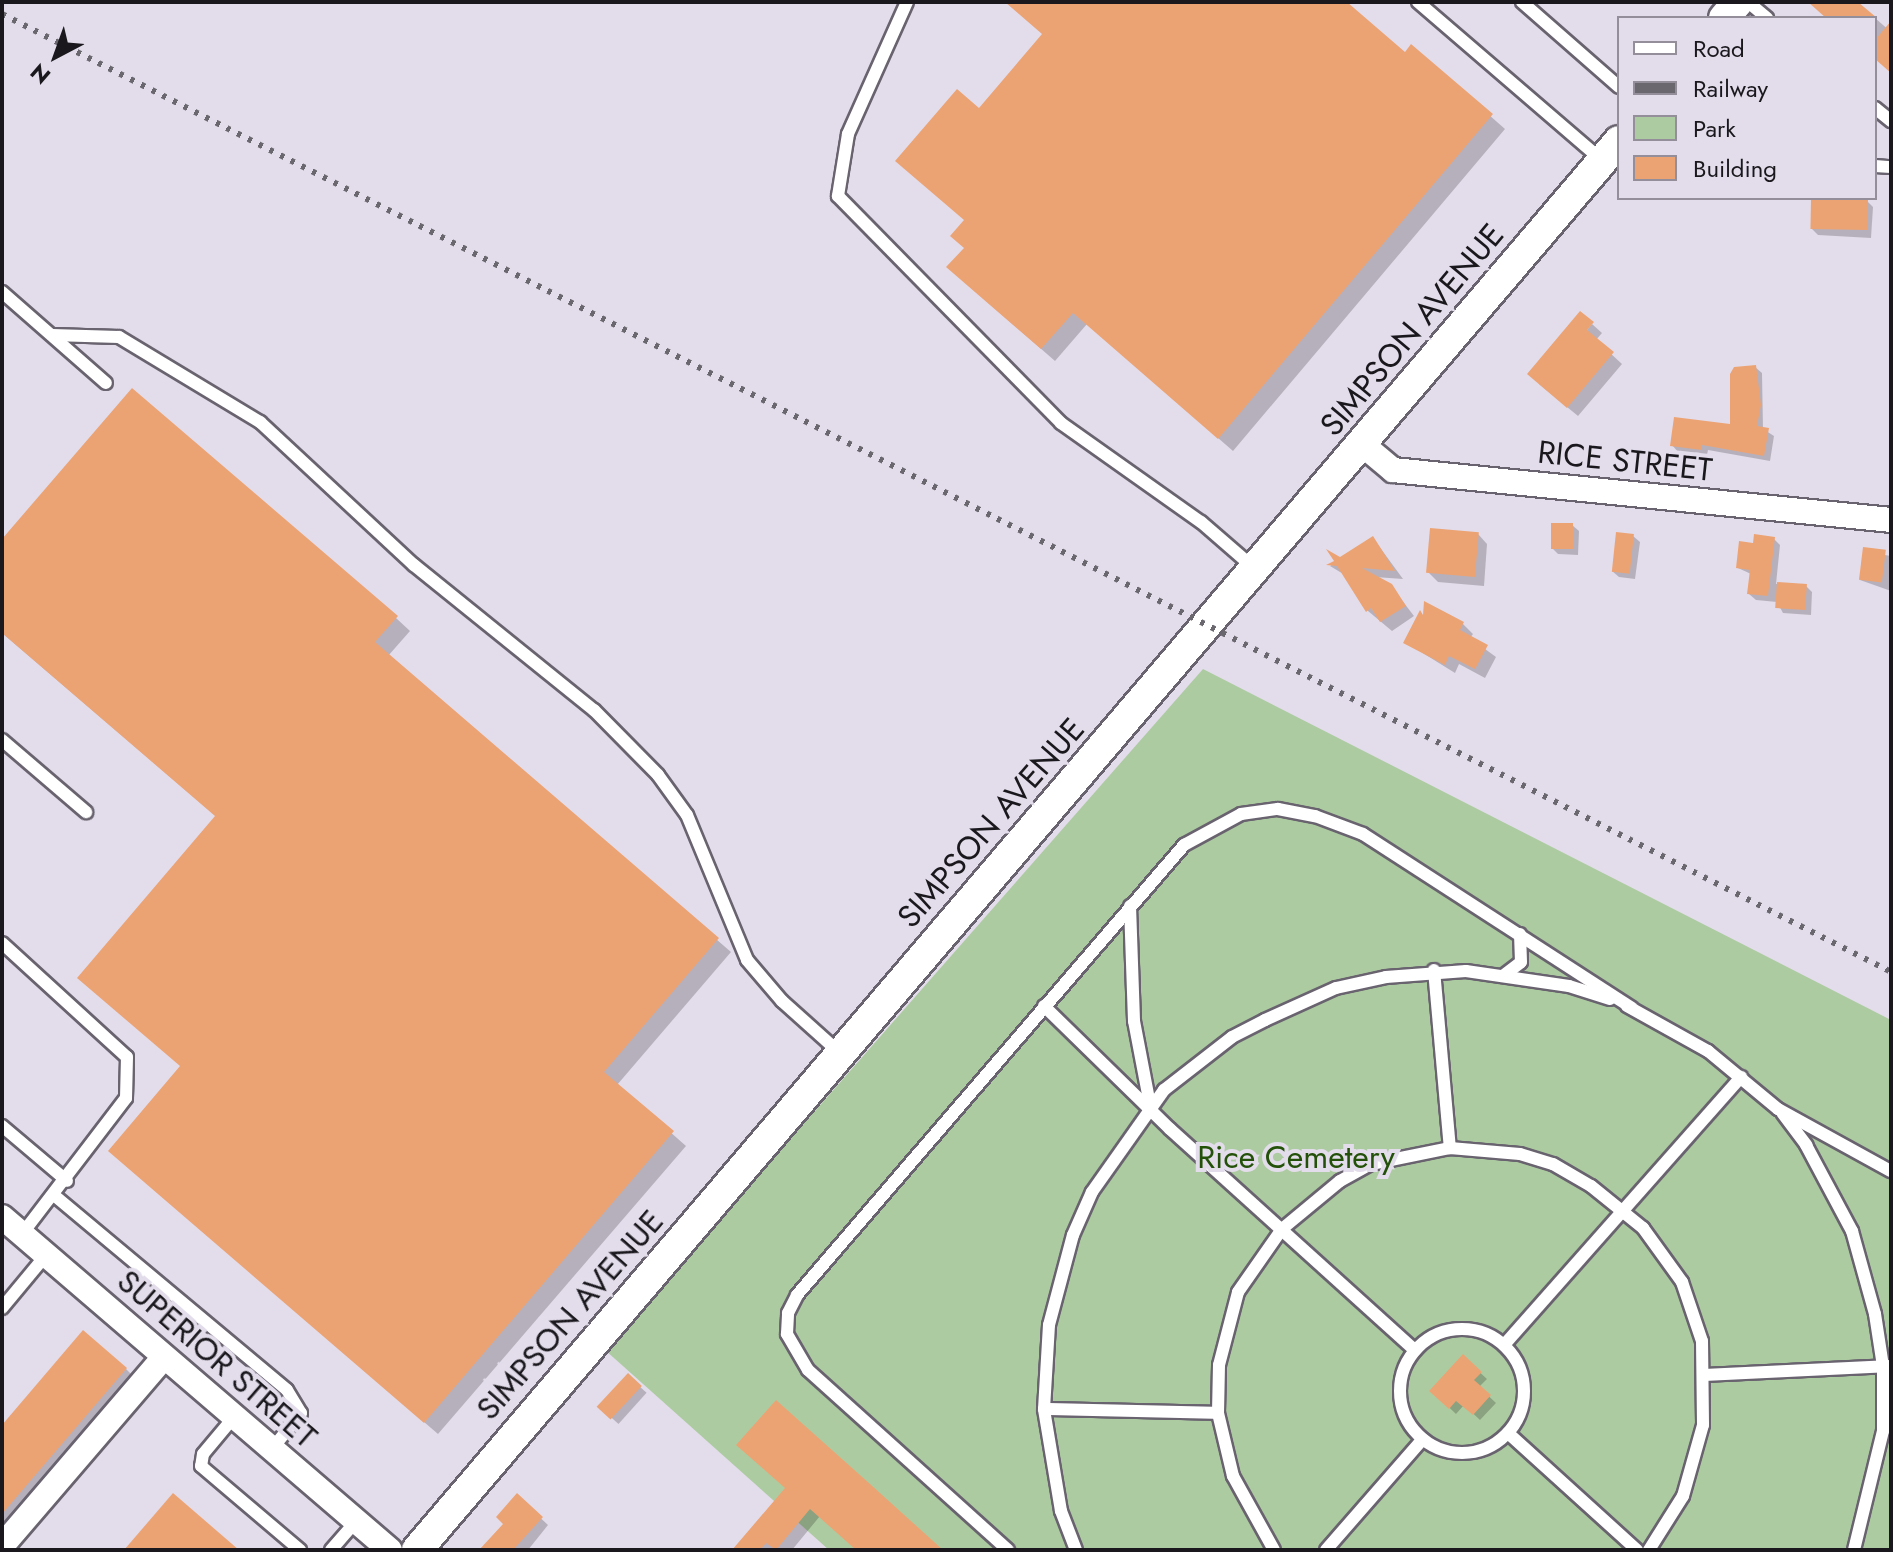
<!DOCTYPE html>
<style>
body{margin:0}
#map{position:relative;width:1893px;height:1552px;overflow:hidden;background:#e3ddeb;font-family:Jost,sans-serif}
div>[style]{position:absolute}
.green>*{inset:0;background:#adcba1}
.shadow>*{inset:0;background:#0003;transform-origin:0 0}
.building>*{inset:0;background:#eca373;transform-origin:0 0}
.roads{filter:drop-shadow(2px 0 #69636f) drop-shadow(-2px 0 #69636f) drop-shadow(0 2px #69636f) drop-shadow(0 -2px #69636f)}
.service>*{height:12px;margin:-6px;padding:0 6px;transform-origin:6px;border-radius:6px;background:#fff}
.service>.ring{margin:-6px;padding:0;box-sizing:content-box;background:none;border:12px solid #fff;border-radius:50%}
.minor>*{height:24px;margin:-12px;padding:0 12px;transform-origin:12px;border-radius:12px;background:#fff}
.tertiary>*{height:30px;margin:-15px;padding:0 15px;transform-origin:15px;border-radius:15px;background:#fff}
.rail>*{height:6px;margin-top:-3px;transform-origin:0;background:repeating-linear-gradient(90deg,#6a676f 0 4px,transparent 0 12px)}
span{translate:-50% -50%;white-space:nowrap;text-align:center;line-height:1.15;-webkit-text-stroke:8px #e3ddeb;paint-order:stroke}
.street-label{font-size:32px;color:#1a181d}
.park-label{font-size:32px;color:#235109}
.frame{position:absolute;inset:0;border:4px solid #1a181d;pointer-events:none}
.legend{position:absolute;left:1617px;top:16px;width:260px;height:184px;box-sizing:border-box;background:#e3ddeb;border:2px solid #938e99;margin:0;padding:10px 14px;list-style:none;font-size:24px;color:#1a181d}
.legend li{display:flex;align-items:center;gap:16px;height:40px}
.legend b{width:40px;border:2px solid #938e99}
.north{position:absolute;left:16px;top:16px;width:80px;height:80px;-webkit-text-stroke:6px #e3ddeb;paint-order:stroke;rotate:221deg;font-size:22px;font-weight:700;line-height:32px;text-align:center;color:#1a181d}
.north::after{content:'';display:block;margin:auto;width:28px;height:36px;background:#1a181d;clip-path:polygon(50% 0,100% 100%,50% 72%,0 100%)}
</style>
<div id="map">
<div class="green">
<div style="clip-path:polygon(1203px 669px,1891px 1020px,1891px 1550px,829px 1550px,605px 1350px)"></div>
</div>
<div class="shadow">
<div style="clip-path:polygon(1007px 2px,1344px 2px,1405px 55px,1412px 47px,1505px 129px,1233px 451px,1087px 324px,1055px 361px,962px 280px,979px 111px,1044px 35px)"></div>
<div style="clip-path:polygon(1875px 18px,1891px 32px,1891px 71px,1875px 58px)"></div>
<div style="clip-path:polygon(1867px 201px,1873px 207px,1871px 238px,1818px 235px,1811px 228px)"></div>
<div style="clip-path:polygon(1592px 324px,1602px 333px,1596px 340px,1622px 364px,1578px 416px,1539px 384px)"></div>
<div style="clip-path:polygon(1755px 367px,1762px 373px,1763px 429px,1774px 436px,1770px 461px,1708px 450px,1707px 455px,1678px 452px,1672px 445px,1732px 426px)"></div>
<div style="clip-path:polygon(1572px 525px,1579px 531px,1578px 555px,1558px 554px,1552px 548px)"></div>
<div style="clip-path:polygon(1478px 534px,1487px 544px,1484px 586px,1438px 582px,1428px 572px)"></div>
<div style="clip-path:polygon(1633px 536px,1640px 542px,1635px 579px,1619px 577px,1612px 571px)"></div>
<div style="clip-path:polygon(1373px 538px,1403px 579px,1375px 577px,1391px 586px,1414px 616px,1392px 631px,1368px 611px,1345px 575px,1330px 566px)"></div>
<div style="clip-path:polygon(1774px 539px,1780px 545px,1776px 584px,1806px 586px,1812px 592px,1811px 615px,1783px 613px,1777px 602px,1756px 600px,1749px 594px,1751px 574px,1738px 568px,1754px 545px)"></div>
<div style="clip-path:polygon(2px 542px,396px 618px,410px 631px,388px 656px,731px 952px,617px 1085px,686px 1146px,438px 1434px,124px 1164px,182px 1067px,217px 817px,2px 633px)"></div>
<div style="clip-path:polygon(1885px 555px,1891px 556px,1891px 591px,1860px 580px)"></div>
<div style="clip-path:polygon(1425px 618px,1463px 624px,1473px 634px,1470px 638px,1496px 657px,1485px 678px,1459px 664px,1455px 673px,1405px 642px)"></div>
<div style="clip-path:polygon(1463px 1357px,1487px 1379px,1479px 1387px,1496px 1403px,1480px 1420px,1464px 1405px,1456px 1414px,1432px 1391px)"></div>
<div style="clip-path:polygon(126px 1369px,139px 1382px,2px 1542px,2px 1428px)"></div>
<div style="left:628px;top:1376px;width:25px;height:42px;rotate:42deg"></div>
<div style="clip-path:polygon(787px 1489px,942px 1550px,858px 1550px,820px 1516px,792px 1550px,734px 1550px)"></div>
<div style="clip-path:polygon(517px 1496px,548px 1525px,528px 1550px,482px 1550px,506px 1524px)"></div>
</div>
<div class="building">
<div style="clip-path:polygon(1005px 2px,1347px 2px,1405px 52px,1411px 44px,1493px 114px,1218px 439px,1073px 313px,1041px 349px,946px 267px,964px 248px,950px 236px,964px 220px,895px 161px,957px 89px,979px 108px,1042px 34px)"></div>
<div style="clip-path:polygon(1808px 2px,1858px 2px,1877px 18px,1826px 18px)"></div>
<div style="clip-path:polygon(1891px 21px,1891px 73px,1875px 59px,1875px 40px)"></div>
<div style="left:1811px;top:198px;width:57px;height:31px;rotate:1deg"></div>
<div style="clip-path:polygon(1580px 311px,1594px 322px,1587px 330px,1614px 352px,1567px 408px,1527px 374px)"></div>
<div style="clip-path:polygon(1756px 365px,1761px 405px,1757px 426px,1769px 428px,1764px 456px,1702px 445px,1702px 450px,1670px 446px,1674px 417px,1730px 424px,1730px 374px,1734px 367px)"></div>
<div style="clip-path:polygon(132px 388px,398px 616px,375px 642px,719px 938px,604px 1072px,674px 1131px,424px 1423px,108px 1151px,180px 1066px,77px 978px,215px 816px,2px 633px,2px 539px)"></div>
<div style="left:1551px;top:523px;width:22px;height:26px"></div>
<div style="left:1430px;top:528px;width:49px;height:45px;rotate:5deg"></div>
<div style="left:1616px;top:532px;width:18px;height:40px;rotate:6deg"></div>
<div style="clip-path:polygon(1754px 534px,1775px 537px,1768px 596px,1747px 594px,1750px 570px,1736px 568px,1739px 541px,1753px 543px)"></div>
<div style="clip-path:polygon(1373px 536px,1395px 571px,1362px 568px,1392px 584px,1406px 606px,1380px 622px,1371px 608px,1366px 612px,1337px 566px,1326px 565px,1334px 561px,1326px 549px,1340px 557px)"></div>
<div style="left:1863px;top:547px;width:23px;height:33px;rotate:7deg"></div>
<div style="left:1777px;top:582px;width:30px;height:26px;rotate:4deg"></div>
<div style="clip-path:polygon(1424px 601px,1464px 622px,1460px 630px,1488px 645px,1475px 669px,1449px 656px,1445px 665px,1403px 643px,1420px 610px,1423px 615px)"></div>
<div style="clip-path:polygon(83px 1330px,127px 1368px,2px 1514px,2px 1425px)"></div>
<div style="clip-path:polygon(1463px 1354px,1482px 1372px,1474px 1380px,1491px 1395px,1473px 1415px,1456px 1401px,1449px 1409px,1429px 1391px)"></div>
<div style="left:628px;top:1373px;width:19px;height:46px;rotate:43deg"></div>
<div style="clip-path:polygon(776px 1400px,870px 1484px,943px 1550px,856px 1550px,810px 1509px,776px 1550px,766px 1543px,760px 1550px,732px 1550px,785px 1488px,736px 1445px)"></div>
<div style="clip-path:polygon(173px 1493px,239px 1550px,124px 1550px)"></div>
<div style="clip-path:polygon(517px 1493px,543px 1517px,513px 1550px,479px 1550px,503px 1524px,496px 1517px)"></div>
</div>
<div class="roads">
<div class="service">
<div style="left:907px;top:2px;width:145px;rotate:114.1deg"></div>
<div style="left:848px;top:134px;width:63px;rotate:99.2deg"></div>
<div style="left:838px;top:196px;width:318px;rotate:45.5deg"></div>
<div style="left:1061px;top:423px;width:171px;rotate:35.3deg"></div>
<div style="left:1201px;top:522px;width:69px;rotate:40.9deg"></div>
<div style="left:1418px;top:2px;width:244px;rotate:40.7deg"></div>
<div style="left:1522px;top:2px;width:129px;rotate:41.2deg"></div>
<div style="left:1748px;top:2px;width:25px;rotate:40deg"></div>
<div style="left:1875px;top:108px;width:21px;rotate:39deg"></div>
<div style="left:1875px;top:166px;width:16px;rotate:4deg"></div>
<div style="left:2px;top:292px;width:138px;rotate:41.2deg"></div>
<div style="left:52px;top:335px;width:67px;rotate:1.7deg"></div>
<div style="left:119px;top:337px;width:165px;rotate:31.1deg"></div>
<div style="left:260px;top:422px;width:210px;rotate:42.9deg"></div>
<div style="left:414px;top:565px;width:231px;rotate:38.9deg"></div>
<div style="left:594px;top:710px;width:91px;rotate:45.4deg"></div>
<div style="left:658px;top:775px;width:49px;rotate:54.1deg"></div>
<div style="left:687px;top:815px;width:157px;rotate:67.5deg"></div>
<div style="left:747px;top:960px;width:54px;rotate:49.5deg"></div>
<div style="left:782px;top:1001px;width:79px;rotate:41.9deg"></div>
<div style="left:2px;top:740px;width:111px;rotate:40.6deg"></div>
<div style="left:1130px;top:906px;width:115px;rotate:88deg"></div>
<div style="left:1134px;top:1021px;width:86px;rotate:79.2deg"></div>
<div style="left:2px;top:943px;width:169px;rotate:42.4deg"></div>
<div style="left:127px;top:1057px;width:41px;rotate:91.4deg"></div>
<div style="left:126px;top:1098px;width:171px;rotate:127.4deg"></div>
<div style="left:1434px;top:970px;width:179px;rotate:84.9deg"></div>
<div style="left:1504px;top:975px;width:21px;rotate:-37deg"></div>
<div style="left:1521px;top:962px;width:28px;rotate:-92deg"></div>
<div style="left:1044px;top:1006px;width:176px;rotate:44.3deg"></div>
<div style="left:1170px;top:1129px;width:330px;rotate:42.1deg"></div>
<div style="left:1627px;top:1006px;width:93px;rotate:29.1deg"></div>
<div style="left:1708px;top:1051px;width:91px;rotate:39.6deg"></div>
<div style="left:1778px;top:1109px;width:129px;rotate:28.8deg"></div>
<div style="left:1783px;top:1114px;width:39px;rotate:53deg"></div>
<div style="left:1806px;top:1145px;width:98px;rotate:61.9deg"></div>
<div style="left:1852px;top:1231px;width:86px;rotate:74.5deg"></div>
<div style="left:1875px;top:1314px;width:53px;rotate:81.3deg"></div>
<div style="left:1883px;top:1366px;width:65px;rotate:90deg"></div>
<div style="left:1883px;top:1431px;width:122px;rotate:103.7deg"></div>
<div style="left:2px;top:1126px;width:85px;rotate:40.2deg"></div>
<div style="left:55px;top:1196px;width:302px;rotate:39.9deg"></div>
<div style="left:287px;top:1390px;width:27px;rotate:59deg"></div>
<div style="left:301px;top:1413px;width:46px;rotate:128.9deg"></div>
<div style="left:2px;top:1308px;width:69px;rotate:-50.3deg"></div>
<div class="ring" style="left:1400px;top:1329px;width:112px;height:112px"></div>
<div style="left:1504px;top:1345px;width:358px;rotate:-48.5deg"></div>
<div style="left:1705px;top:1375px;width:185px;rotate:-2.8deg"></div>
<div style="left:1044px;top:1409px;width:174px;rotate:1.3deg"></div>
<div style="left:234px;top:1417px;width:48px;rotate:130deg"></div>
<div style="left:203px;top:1454px;width:12px;rotate:99deg"></div>
<div style="left:201px;top:1466px;width:130px;rotate:40.3deg"></div>
<div style="left:1508px;top:1433px;width:174px;rotate:42.2deg"></div>
<div style="left:331px;top:1550px;width:38px;rotate:-49deg"></div>
<div style="left:1008px;top:1550px;width:269px;rotate:-138deg"></div>
<div style="left:808px;top:1370px;width:42px;rotate:-120.3deg"></div>
<div style="left:787px;top:1334px;width:21px;rotate:-87deg"></div>
<div style="left:788px;top:1313px;width:20px;rotate:-63deg"></div>
<div style="left:797px;top:1295px;width:594px;rotate:-49.3deg"></div>
<div style="left:1184px;top:845px;width:65px;rotate:-28.5deg"></div>
<div style="left:1241px;top:814px;width:37px;rotate:-8deg"></div>
<div style="left:1278px;top:809px;width:38px;rotate:11deg"></div>
<div style="left:1315px;top:816px;width:51px;rotate:20.6deg"></div>
<div style="left:1363px;top:834px;width:320px;rotate:32.9deg"></div>
<div style="left:1076px;top:1550px;width:42px;rotate:-111deg"></div>
<div style="left:1061px;top:1511px;width:103px;rotate:-99.5deg"></div>
<div style="left:1044px;top:1409px;width:84px;rotate:-86.6deg"></div>
<div style="left:1049px;top:1325px;width:93px;rotate:-75.1deg"></div>
<div style="left:1073px;top:1235px;width:47px;rotate:-66.2deg"></div>
<div style="left:1092px;top:1192px;width:125px;rotate:-54.8deg"></div>
<div style="left:1164px;top:1090px;width:86px;rotate:-37.9deg"></div>
<div style="left:1232px;top:1037px;width:37px;rotate:-27deg"></div>
<div style="left:1265px;top:1020px;width:78px;rotate:-24.3deg"></div>
<div style="left:1336px;top:988px;width:51px;rotate:-12.4deg"></div>
<div style="left:1386px;top:977px;width:80px;rotate:-4.3deg"></div>
<div style="left:1466px;top:971px;width:104px;rotate:8.3deg"></div>
<div style="left:1569px;top:986px;width:43px;rotate:17.6deg"></div>
<div style="left:1274px;top:1550px;width:85px;rotate:-119deg"></div>
<div style="left:1233px;top:1476px;width:65px;rotate:-103.4deg"></div>
<div style="left:1218px;top:1413px;width:48px;rotate:-88.8deg"></div>
<div style="left:1219px;top:1365px;width:75px;rotate:-75.4deg"></div>
<div style="left:1238px;top:1292px;width:77px;rotate:-55.1deg"></div>
<div style="left:1282px;top:1229px;width:75px;rotate:-39.6deg"></div>
<div style="left:1340px;top:1181px;width:35px;rotate:-29deg"></div>
<div style="left:1371px;top:1164px;width:81px;rotate:-11.4deg"></div>
<div style="left:1450px;top:1148px;width:70px;rotate:4.9deg"></div>
<div style="left:1520px;top:1154px;width:34px;rotate:17deg"></div>
<div style="left:1553px;top:1164px;width:44px;rotate:30.1deg"></div>
<div style="left:1591px;top:1186px;width:67px;rotate:38.9deg"></div>
<div style="left:1643px;top:1228px;width:67px;rotate:54.2deg"></div>
<div style="left:1682px;top:1282px;width:62px;rotate:71.3deg"></div>
<div style="left:1702px;top:1341px;width:84px;rotate:89.3deg"></div>
<div style="left:1703px;top:1425px;width:74px;rotate:105.7deg"></div>
<div style="left:1683px;top:1496px;width:64px;rotate:122.2deg"></div>
<div style="left:1326px;top:1550px;width:147px;rotate:-48.9deg"></div>
</div>
<div class="minor">
<div style="left:1363px;top:445px;width:39px;rotate:40deg"></div>
<div style="left:1393px;top:470px;width:501px;rotate:5.73deg"></div>
<div style="left:2px;top:1217px;width:511px;rotate:40.64deg"></div>
<div style="left:2px;top:1546px;width:249px;rotate:-49.4deg"></div>
</div>
<div class="tertiary">
<div style="left:1724px;top:18px;width:21px;rotate:-49deg"></div>
<div style="left:417px;top:1550px;width:1852px;rotate:-49.53deg"></div>
</div>
</div>
<div class="rail">
<div style="left:2px;top:14px;width:2118px;rotate:26.89deg"></div>
</div>
<div class="street-label">
<span style="left:1412px;top:330px;rotate:-50deg">SIMPSON AVENUE</span>
<span style="left:1625px;top:461px;rotate:6deg">RICE STREET</span>
<span style="left:991px;top:823px;rotate:-49deg">SIMPSON AVENUE</span>
<span style="left:570px;top:1315px;rotate:-49deg">SIMPSON AVENUE</span>
<span style="left:217px;top:1359px;rotate:41deg">SUPERIOR STREET</span>
</div>
<div class="park-label">
<span style="left:1296px;top:1157px">Rice Cemetery</span>
</div>
<div class="frame"></div>
<ul class="legend">
<li><b style="height:10px;background:#fff"></b>Road</li>
<li><b style="height:10px;background:#6a676f"></b>Railway</li>
<li><b style="height:22px;background:#adcba1"></b>Park</li>
<li><b style="height:22px;background:#eca373"></b>Building</li>
</ul>
<div class="north">N</div>
</div>
